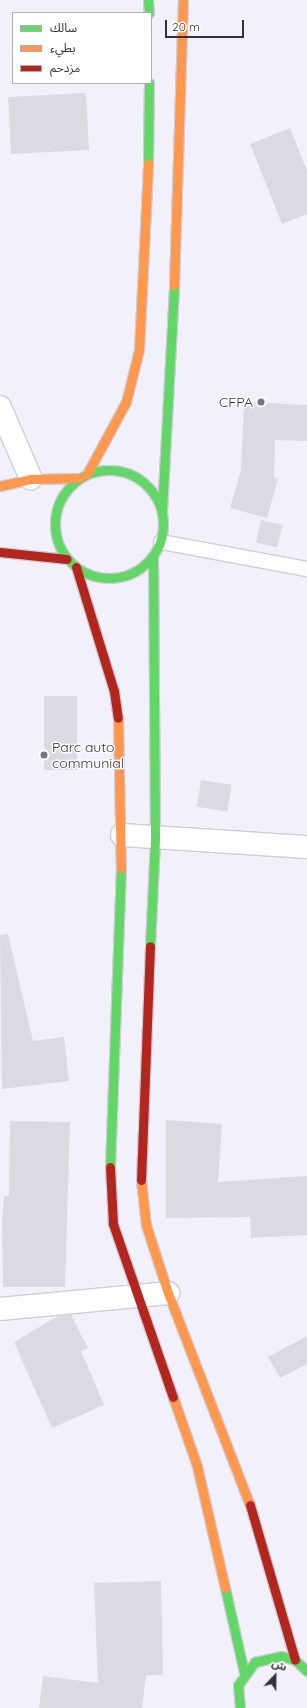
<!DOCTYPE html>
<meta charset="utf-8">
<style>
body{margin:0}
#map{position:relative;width:307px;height:1708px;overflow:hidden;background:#f2f0fa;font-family:Quicksand,"Noto Sans Arabic",sans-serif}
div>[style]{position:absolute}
.building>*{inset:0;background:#dbd9e2;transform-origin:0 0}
.roads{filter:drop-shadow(1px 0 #cfcdd7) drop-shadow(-1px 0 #cfcdd7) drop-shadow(0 1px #cfcdd7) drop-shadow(0 -1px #cfcdd7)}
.lane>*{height:14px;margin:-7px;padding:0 7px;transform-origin:7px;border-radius:7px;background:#fdfdfe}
.street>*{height:22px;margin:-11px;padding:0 11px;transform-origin:11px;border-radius:11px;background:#fdfdfe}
.fast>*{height:9px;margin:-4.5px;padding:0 4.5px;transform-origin:4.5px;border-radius:4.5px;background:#63d668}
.fast>.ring{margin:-4.5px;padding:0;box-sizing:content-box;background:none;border:9px solid #63d668;border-radius:50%}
.slow>*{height:9px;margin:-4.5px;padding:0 4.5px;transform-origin:4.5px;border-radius:4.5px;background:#ff974d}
.jam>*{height:9px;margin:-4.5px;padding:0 4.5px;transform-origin:4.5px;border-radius:4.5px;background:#b3261e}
.dots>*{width:11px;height:11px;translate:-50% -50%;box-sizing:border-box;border:2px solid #fff;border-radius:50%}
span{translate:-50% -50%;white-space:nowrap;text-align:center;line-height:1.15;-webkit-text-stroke:3px #fff;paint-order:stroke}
.poi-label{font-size:14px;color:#33313c}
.right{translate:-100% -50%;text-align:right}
.left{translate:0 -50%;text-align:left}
.legend{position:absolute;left:12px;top:12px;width:140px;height:72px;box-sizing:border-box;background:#fff;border:1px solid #adadb1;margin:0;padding:5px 7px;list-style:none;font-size:12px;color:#33313c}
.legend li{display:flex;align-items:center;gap:8px;height:20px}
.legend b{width:20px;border:1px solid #adadb1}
.north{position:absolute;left:255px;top:1656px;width:40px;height:40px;-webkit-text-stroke:3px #fff;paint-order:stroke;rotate:22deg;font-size:11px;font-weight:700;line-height:16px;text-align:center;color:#33313c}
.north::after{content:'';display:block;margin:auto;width:14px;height:18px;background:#33313c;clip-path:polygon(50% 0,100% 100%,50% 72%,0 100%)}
.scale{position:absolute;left:165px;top:20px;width:79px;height:18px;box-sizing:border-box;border:2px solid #33313c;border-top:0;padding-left:5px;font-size:12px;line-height:14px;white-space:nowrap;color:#33313c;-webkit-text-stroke:3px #fff;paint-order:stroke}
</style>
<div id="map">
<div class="building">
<div style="left:86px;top:93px;width:57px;height:78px;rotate:87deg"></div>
<div style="clip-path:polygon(290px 128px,307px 171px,307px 214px,282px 224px,250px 144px)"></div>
<div style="clip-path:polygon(244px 402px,307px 405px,307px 441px,275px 440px,274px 478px,278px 479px,267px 518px,230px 508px,241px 470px)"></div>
<div style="left:261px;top:520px;width:22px;height:23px;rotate:13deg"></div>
<div style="left:44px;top:696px;width:33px;height:74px"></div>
<div style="left:201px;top:780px;width:31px;height:27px;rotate:9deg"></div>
<div style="clip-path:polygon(8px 934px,33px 1041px,64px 1037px,69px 1081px,2px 1089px,0 935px)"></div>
<div style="clip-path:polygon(166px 1120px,222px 1124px,218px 1182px,307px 1176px,307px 1235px,251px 1238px,250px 1217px,166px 1218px)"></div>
<div style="clip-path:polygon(10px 1121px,70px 1122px,65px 1287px,3px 1287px,2px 1223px,4px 1196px,9px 1196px)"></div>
<div style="clip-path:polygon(71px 1315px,88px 1348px,81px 1351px,104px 1405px,52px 1428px,14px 1342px,58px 1316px)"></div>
<div style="clip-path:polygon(307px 1336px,307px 1364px,280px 1378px,268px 1357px)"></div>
<div style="clip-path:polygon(161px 1581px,163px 1675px,146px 1675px,142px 1708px,39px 1708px,43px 1676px,98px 1683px,94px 1583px)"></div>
</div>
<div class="roads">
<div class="lane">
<div style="left:161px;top:542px;width:148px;rotate:10.5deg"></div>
</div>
<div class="street">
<div style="left:0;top:407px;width:78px;rotate:66.7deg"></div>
<div style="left:122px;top:835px;width:185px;rotate:3.7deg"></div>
<div style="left:0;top:1309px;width:169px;rotate:-5.4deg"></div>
</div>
<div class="fast">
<div style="left:148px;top:0;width:13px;rotate:86deg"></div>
<div style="left:148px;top:163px;width:80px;rotate:-89.3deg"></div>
<div class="ring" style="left:55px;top:470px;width:99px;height:99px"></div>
<div style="left:162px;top:510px;width:225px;rotate:-86.9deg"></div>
<div style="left:150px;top:946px;width:108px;rotate:-87.3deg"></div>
<div style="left:155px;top:838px;width:281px;rotate:-90.4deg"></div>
<div style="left:110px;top:1167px;width:299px;rotate:-87.9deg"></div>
<div style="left:225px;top:1588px;width:86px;rotate:77.3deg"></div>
<div style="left:240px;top:1708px;width:23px;rotate:-95deg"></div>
<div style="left:238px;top:1685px;width:29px;rotate:-54deg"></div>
<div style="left:255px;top:1662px;width:27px;rotate:-13deg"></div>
<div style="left:281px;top:1656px;width:15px;rotate:16deg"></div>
<div style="left:295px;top:1660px;width:16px;rotate:43deg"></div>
</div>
<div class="slow">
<div style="left:174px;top:285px;width:285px;rotate:-88.2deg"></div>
<div style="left:87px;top:474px;width:82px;rotate:-61.6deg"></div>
<div style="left:126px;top:402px;width:54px;rotate:-76deg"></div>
<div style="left:139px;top:350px;width:187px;rotate:-87.2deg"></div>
<div style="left:0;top:486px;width:32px;rotate:-13deg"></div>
<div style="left:31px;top:479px;width:49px;rotate:-1.2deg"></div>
<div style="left:118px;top:718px;width:150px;rotate:88.9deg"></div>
<div style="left:141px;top:1180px;width:45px;rotate:83.7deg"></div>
<div style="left:146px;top:1225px;width:71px;rotate:72.1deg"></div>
<div style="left:168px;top:1293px;width:227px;rotate:68.9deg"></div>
<div style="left:173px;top:1397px;width:73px;rotate:70.8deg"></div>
<div style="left:197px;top:1466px;width:125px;rotate:77.1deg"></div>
</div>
<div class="jam">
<div style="left:0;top:552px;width:67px;rotate:6deg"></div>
<div style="left:76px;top:567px;width:130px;rotate:73deg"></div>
<div style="left:114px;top:691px;width:27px;rotate:82deg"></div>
<div style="left:110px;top:1167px;width:57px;rotate:87deg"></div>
<div style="left:113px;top:1224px;width:183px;rotate:70.9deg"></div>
<div style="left:141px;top:1180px;width:234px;rotate:-87.8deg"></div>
<div style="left:250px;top:1505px;width:161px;rotate:73.8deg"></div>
</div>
</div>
<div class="dots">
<div style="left:261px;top:402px;background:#76747e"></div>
<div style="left:44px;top:755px;background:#76747e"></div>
</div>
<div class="poi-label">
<span class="right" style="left:253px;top:402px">CFPA</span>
<span class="left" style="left:52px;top:755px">Parc auto<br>communial</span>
</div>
<ul class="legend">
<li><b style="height:5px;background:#63d668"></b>سالك</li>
<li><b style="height:5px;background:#ff974d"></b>بطيء</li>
<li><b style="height:5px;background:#b3261e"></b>مزدحم</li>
</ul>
<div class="north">ش</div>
<div class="scale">20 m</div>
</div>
